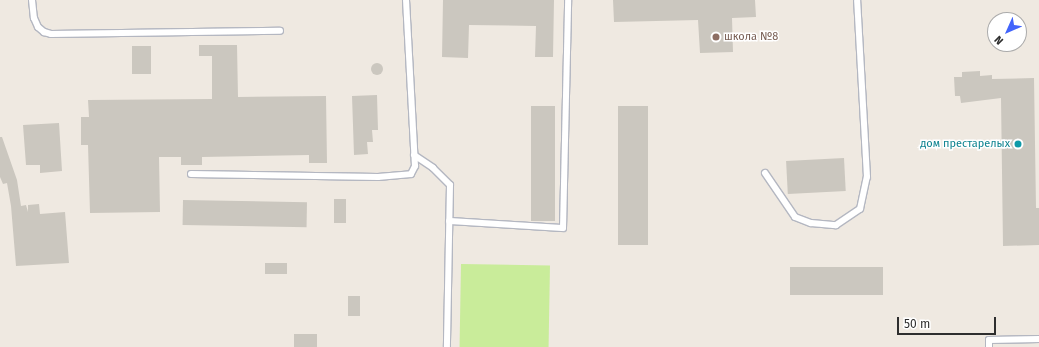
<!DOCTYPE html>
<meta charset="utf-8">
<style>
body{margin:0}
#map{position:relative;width:1039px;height:347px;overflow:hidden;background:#efe9e1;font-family:"Fira Sans",sans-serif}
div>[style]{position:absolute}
.pitch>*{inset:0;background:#c9ec9a;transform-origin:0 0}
.building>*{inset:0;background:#cbc7bf;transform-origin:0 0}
.round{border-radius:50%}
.roads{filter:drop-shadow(1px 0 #b4b7c1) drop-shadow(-1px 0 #b4b7c1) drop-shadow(0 1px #b4b7c1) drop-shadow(0 -1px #b4b7c1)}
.service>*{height:6px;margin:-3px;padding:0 3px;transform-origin:3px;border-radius:3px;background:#fff}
.dots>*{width:11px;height:11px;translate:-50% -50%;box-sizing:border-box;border:2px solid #fff;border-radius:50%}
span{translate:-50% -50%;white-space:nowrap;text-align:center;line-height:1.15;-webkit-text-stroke:3px #fff;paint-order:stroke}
.education-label{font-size:11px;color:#785e54}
.left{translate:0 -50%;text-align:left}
.culture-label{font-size:11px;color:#0d838f}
.right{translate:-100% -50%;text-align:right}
.north{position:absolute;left:987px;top:12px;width:40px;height:40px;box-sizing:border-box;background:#fff;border:1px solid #ababab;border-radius:50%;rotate:225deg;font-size:11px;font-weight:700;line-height:16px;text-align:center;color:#2e2e2e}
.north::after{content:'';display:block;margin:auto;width:14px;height:18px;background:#4264fb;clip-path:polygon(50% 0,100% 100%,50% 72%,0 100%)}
.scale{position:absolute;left:897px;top:317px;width:99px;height:18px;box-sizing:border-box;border:2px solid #2e2e2e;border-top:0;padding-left:5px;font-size:12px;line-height:14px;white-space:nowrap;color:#2e2e2e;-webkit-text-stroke:3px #fff;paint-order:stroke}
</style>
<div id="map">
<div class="pitch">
<div style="left:461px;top:264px;width:89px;height:83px;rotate:1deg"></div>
</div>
<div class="building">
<div style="clip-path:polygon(443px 0,554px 0,553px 57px,535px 57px,536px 26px,469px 25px,468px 58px,442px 57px)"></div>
<div style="clip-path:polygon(613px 0,755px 0,756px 17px,732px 18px,733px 52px,700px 53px,698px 20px,614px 22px)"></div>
<div style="clip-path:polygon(199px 45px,237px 45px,238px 97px,326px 96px,327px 163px,309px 163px,309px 155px,202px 157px,202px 165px,181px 165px,181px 157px,159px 157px,160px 212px,90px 213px,88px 145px,81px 145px,81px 117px,89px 117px,88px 100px,212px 99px,212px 56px,199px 56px)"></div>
<div style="left:132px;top:46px;width:19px;height:28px"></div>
<div class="round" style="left:371px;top:63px;width:12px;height:12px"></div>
<div style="clip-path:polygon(980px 71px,980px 76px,992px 75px,992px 79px,1034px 78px,1036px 208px,1039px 208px,1039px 245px,1003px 246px,1001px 98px,961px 103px,960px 96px,955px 96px,954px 77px,962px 77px,962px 72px)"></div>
<div style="clip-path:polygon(377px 95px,378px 130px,372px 130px,373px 142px,367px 142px,368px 154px,354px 155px,352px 96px)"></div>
<div style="left:531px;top:106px;width:24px;height:115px"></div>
<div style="left:618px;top:106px;width:30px;height:139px"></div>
<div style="clip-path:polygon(59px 123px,62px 171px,40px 173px,40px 165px,26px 165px,23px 125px)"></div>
<div style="clip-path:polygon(0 137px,2px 137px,17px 180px,21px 206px,26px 205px,28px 212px,28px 205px,39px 204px,40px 214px,65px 212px,69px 263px,16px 266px,11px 206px,7px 183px,3px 184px,0 177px)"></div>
<div style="left:844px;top:158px;width:33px;height:58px;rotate:87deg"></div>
<div style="left:334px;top:199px;width:12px;height:24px"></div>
<div style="left:183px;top:200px;width:124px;height:25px;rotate:1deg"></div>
<div style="left:265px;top:263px;width:22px;height:11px"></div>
<div style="left:883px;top:267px;width:28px;height:93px;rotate:90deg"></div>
<div style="left:348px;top:296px;width:12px;height:20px"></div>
<div style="left:317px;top:334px;width:13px;height:23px;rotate:90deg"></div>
</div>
<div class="roads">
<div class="service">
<div style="left:32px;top:0;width:18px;rotate:84deg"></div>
<div style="left:34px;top:18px;width:10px;rotate:66deg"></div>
<div style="left:38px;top:27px;width:8px;rotate:40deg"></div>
<div style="left:44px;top:32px;width:7px;rotate:16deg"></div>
<div style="left:51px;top:34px;width:229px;rotate:-0.8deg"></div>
<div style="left:414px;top:155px;width:23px;rotate:34deg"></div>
<div style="left:433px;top:168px;width:24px;rotate:45deg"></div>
<div style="left:450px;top:185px;width:162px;rotate:91.1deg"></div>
<div style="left:765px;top:173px;width:53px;rotate:55.7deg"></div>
<div style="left:795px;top:217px;width:17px;rotate:21deg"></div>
<div style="left:811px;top:223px;width:25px;rotate:5deg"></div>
<div style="left:836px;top:225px;width:29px;rotate:-34deg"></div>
<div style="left:860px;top:209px;width:33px;rotate:-78deg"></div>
<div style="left:867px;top:177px;width:177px;rotate:-93.2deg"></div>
<div style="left:191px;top:174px;width:187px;rotate:0.9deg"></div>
<div style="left:378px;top:177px;width:33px;rotate:-5deg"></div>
<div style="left:411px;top:174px;width:9px;rotate:-63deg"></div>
<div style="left:415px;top:166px;width:166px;rotate:-93.1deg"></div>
<div style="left:449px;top:221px;width:114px;rotate:3.5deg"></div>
<div style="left:563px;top:228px;width:228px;rotate:-88.7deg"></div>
<div style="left:989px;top:347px;width:7px;rotate:-90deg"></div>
<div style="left:989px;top:340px;width:50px;rotate:-1.1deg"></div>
</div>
</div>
<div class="dots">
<div style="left:716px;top:37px;background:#8d6e63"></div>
<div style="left:1018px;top:144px;background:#0f9aa8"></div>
</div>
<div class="education-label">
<span class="left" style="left:724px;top:37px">школа №8</span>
</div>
<div class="culture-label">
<span class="right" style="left:1010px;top:144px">дом престарелых</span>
</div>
<div class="north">N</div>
<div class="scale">50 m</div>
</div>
